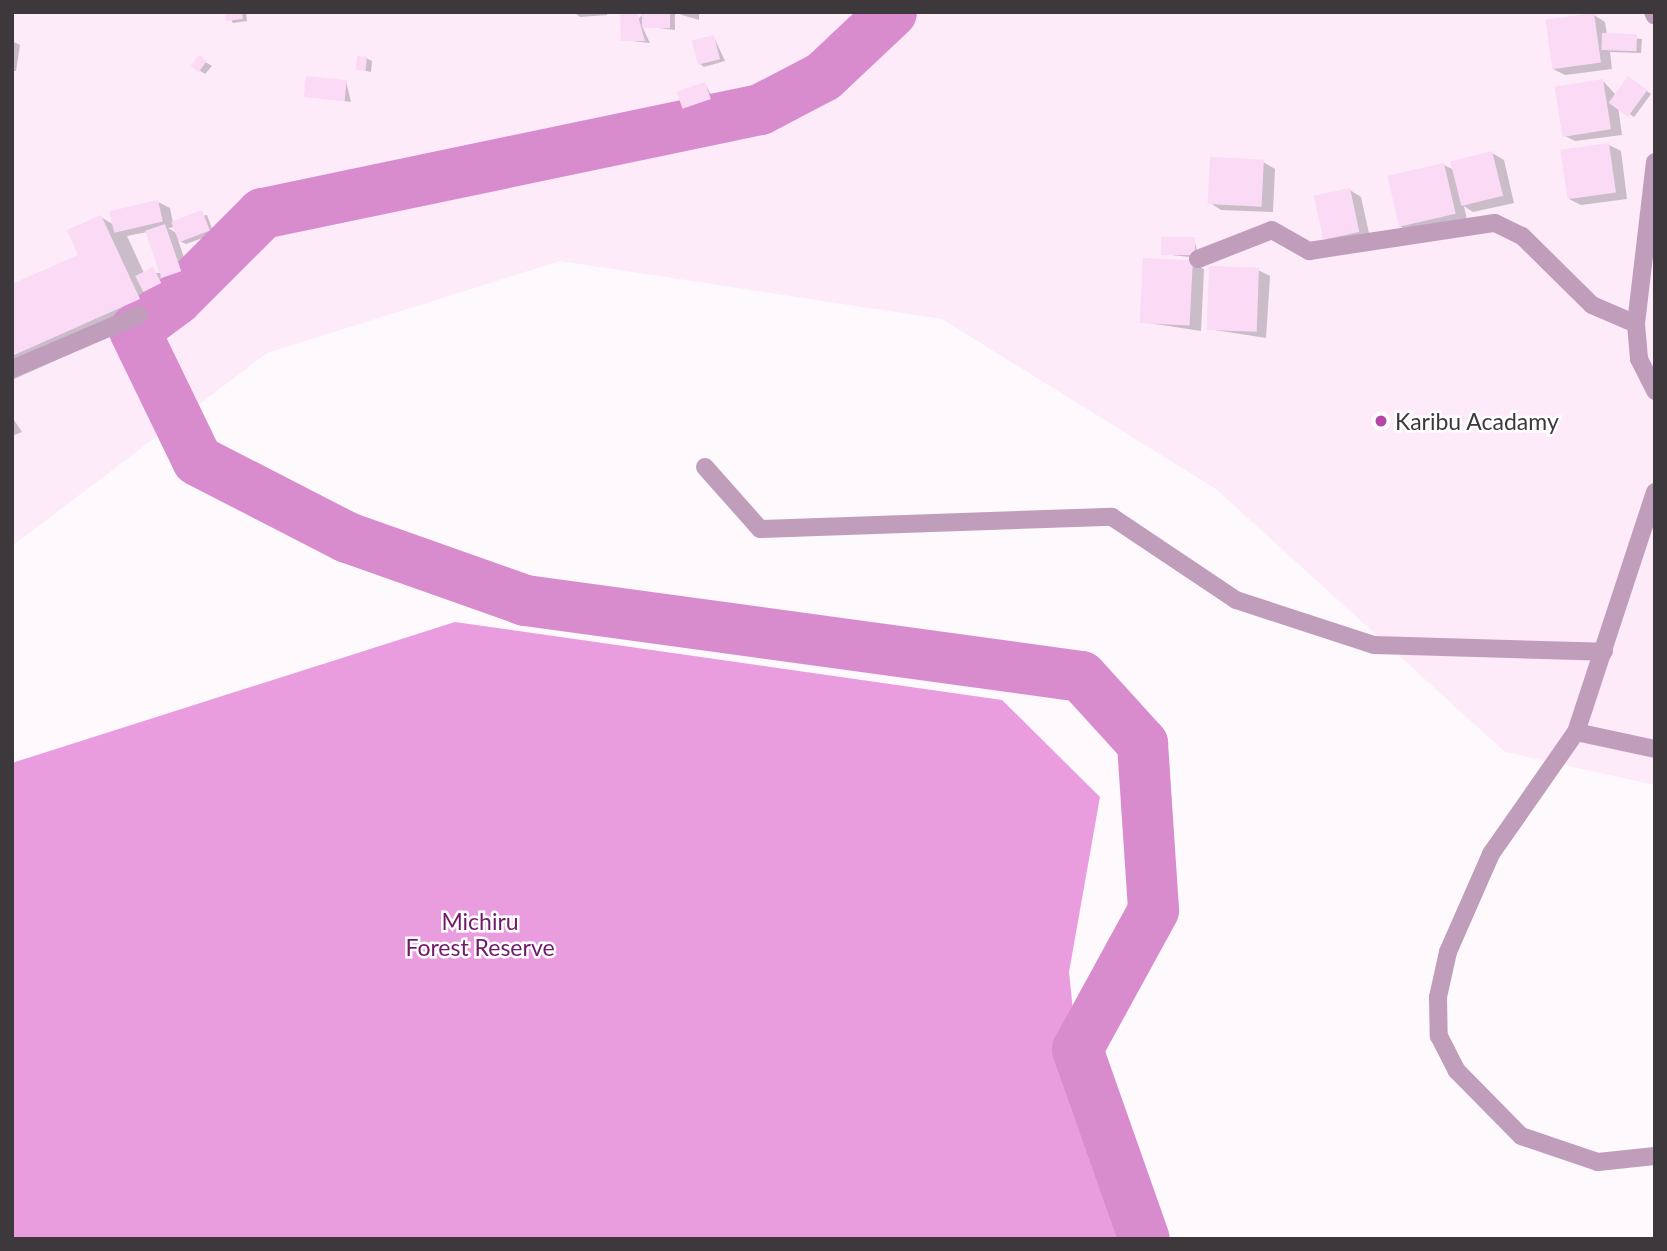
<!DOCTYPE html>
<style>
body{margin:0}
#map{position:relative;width:1667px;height:1251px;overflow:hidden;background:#fef9fd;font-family:Lato,sans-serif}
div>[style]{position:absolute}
.built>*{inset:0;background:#fdebfa}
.forest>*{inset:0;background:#e99ddf}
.shadow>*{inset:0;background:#0003}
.river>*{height:51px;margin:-25.5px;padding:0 25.5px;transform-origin:25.5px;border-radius:25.5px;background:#d88cce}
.building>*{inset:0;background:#fadaf5;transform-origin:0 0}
.street>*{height:18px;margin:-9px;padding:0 9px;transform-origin:9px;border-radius:9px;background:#c09ebb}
.dots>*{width:19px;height:19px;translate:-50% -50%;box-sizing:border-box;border:4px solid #fff;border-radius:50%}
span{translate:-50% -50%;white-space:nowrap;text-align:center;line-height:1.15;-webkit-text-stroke:5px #fff;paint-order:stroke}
.poi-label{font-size:23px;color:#3d383c}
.left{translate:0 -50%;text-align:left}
.park-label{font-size:23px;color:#72186a}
.frame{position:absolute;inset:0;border:14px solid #3d383c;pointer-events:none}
</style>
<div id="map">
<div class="built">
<div style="clip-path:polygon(12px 12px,1655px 12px,1655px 785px,1505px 752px,1216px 489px,942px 319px,560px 261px,267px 353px,12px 546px)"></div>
</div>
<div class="forest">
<div style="clip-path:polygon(455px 622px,1002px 700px,1100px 797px,1069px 972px,1077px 1049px,1119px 1239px,12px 1239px,12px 763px)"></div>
</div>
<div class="shadow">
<div style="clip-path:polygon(226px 12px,246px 12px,247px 21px,233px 23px)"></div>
<div style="clip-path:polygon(574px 12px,607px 12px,607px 15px,580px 17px)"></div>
<div style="clip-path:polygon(644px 12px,675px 12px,675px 30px,642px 26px,650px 43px,623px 40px)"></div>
<div style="clip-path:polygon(677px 12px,699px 12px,699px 20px,682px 15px)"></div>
<div style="clip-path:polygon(1594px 15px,1605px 22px,1607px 35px,1642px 39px,1641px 53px,1610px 52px,1612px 69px,1565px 75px,1553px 69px)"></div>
<div style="clip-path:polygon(714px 37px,725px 61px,704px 67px,699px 63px)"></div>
<div style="clip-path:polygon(12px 41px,20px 45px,16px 71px,12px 71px)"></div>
<div style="clip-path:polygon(199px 58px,212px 66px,205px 74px,193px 66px)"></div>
<div style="clip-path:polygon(366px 58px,372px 61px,371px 72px,357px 69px)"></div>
<div style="clip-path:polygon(346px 81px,351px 102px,306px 96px)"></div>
<div style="clip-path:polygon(1603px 81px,1616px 95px,1633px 81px,1651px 94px,1634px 117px,1618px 106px,1622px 135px,1575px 141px,1563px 135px)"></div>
<div style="clip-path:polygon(705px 84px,715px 101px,683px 107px)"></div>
<div style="clip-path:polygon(1609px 145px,1621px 151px,1627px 199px,1581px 205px,1569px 199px)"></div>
<div style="clip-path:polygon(1492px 153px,1504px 160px,1514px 203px,1473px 212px,1464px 206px,1467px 220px,1412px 233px,1400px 226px,1444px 165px,1454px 170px)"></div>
<div style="clip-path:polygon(1263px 162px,1275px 169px,1273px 212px,1221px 210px,1210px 203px)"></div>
<div style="clip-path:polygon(1350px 190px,1361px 197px,1370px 238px,1335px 244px,1324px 238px)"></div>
<div style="clip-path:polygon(evenodd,158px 202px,170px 208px,173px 223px,207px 215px,214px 234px,186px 244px,178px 240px,191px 278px,173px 283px,160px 276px,165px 286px,152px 292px,162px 313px,12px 380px,12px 286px,80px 256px,101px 217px,114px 225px,158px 202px,175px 227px,178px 234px,168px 228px,175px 227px,158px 202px,147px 232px,160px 273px,144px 273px,127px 236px,147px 232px)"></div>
<div style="clip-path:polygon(1194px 239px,1199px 258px,1162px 254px)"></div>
<div style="clip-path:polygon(1192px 263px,1204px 269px,1201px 331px,1142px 322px)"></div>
<div style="clip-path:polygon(1258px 270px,1270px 276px,1266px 338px,1208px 329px)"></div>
<div style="clip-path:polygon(12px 417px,22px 432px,12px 436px)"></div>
</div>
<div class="river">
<div style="left:891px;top:12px;width:93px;rotate:136.7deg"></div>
<div style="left:823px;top:76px;width:71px;rotate:152.4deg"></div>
<div style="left:760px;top:109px;width:509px;rotate:168.2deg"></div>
<div style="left:262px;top:213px;width:122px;rotate:135deg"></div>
<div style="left:176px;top:299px;width:52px;rotate:143.6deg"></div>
<div style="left:134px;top:330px;width:144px;rotate:64.1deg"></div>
<div style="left:197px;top:460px;width:169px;rotate:27.2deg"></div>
<div style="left:347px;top:537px;width:189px;rotate:19.5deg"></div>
<div style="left:525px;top:600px;width:561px;rotate:7.78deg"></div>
<div style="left:1081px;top:676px;width:91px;rotate:47.7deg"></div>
<div style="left:1142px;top:743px;width:167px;rotate:86.2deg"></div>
<div style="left:1153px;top:910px;width:158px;rotate:118.7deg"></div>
<div style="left:1077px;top:1049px;width:201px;rotate:70.6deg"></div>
</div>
<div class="building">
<div style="clip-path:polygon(225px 12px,242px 12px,243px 19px,226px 21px)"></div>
<div style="clip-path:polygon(620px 12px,637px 12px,645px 41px,621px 41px)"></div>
<div style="left:642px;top:12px;width:28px;height:16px"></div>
<div style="left:1594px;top:13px;width:50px;height:49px;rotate:82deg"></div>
<div style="left:1602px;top:33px;width:35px;height:17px;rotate:2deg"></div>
<div style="left:714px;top:35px;width:25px;height:23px;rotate:76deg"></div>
<div style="left:199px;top:55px;width:10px;height:14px;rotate:37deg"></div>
<div style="left:357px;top:56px;width:10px;height:14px;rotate:6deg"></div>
<div style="left:306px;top:76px;width:41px;height:21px;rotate:6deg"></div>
<div style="left:1628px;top:76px;width:24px;height:33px;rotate:36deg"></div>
<div style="left:1603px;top:79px;width:51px;height:49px;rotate:81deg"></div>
<div style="left:705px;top:82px;width:18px;height:30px;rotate:71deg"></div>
<div style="left:1609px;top:143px;width:50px;height:49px;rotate:82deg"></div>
<div style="left:1492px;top:151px;width:46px;height:43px;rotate:76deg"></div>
<div style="left:1210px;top:157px;width:54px;height:47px;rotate:3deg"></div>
<div style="left:1444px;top:163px;width:52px;height:58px;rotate:77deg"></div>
<div style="left:1350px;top:188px;width:45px;height:37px;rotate:78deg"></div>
<div style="left:158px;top:200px;width:22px;height:50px;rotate:77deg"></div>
<div style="left:202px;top:210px;width:22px;height:33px;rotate:69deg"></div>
<div style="clip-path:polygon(101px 215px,140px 299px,12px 356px,12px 284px,78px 255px,67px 230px)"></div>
<div style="left:165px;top:224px;width:50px;height:21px;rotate:71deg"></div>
<div style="left:1161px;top:237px;width:34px;height:18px"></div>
<div style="left:1143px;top:258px;width:50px;height:65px;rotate:3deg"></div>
<div style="left:1209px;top:266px;width:50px;height:64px;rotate:2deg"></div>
<div style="left:153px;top:267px;width:18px;height:20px;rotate:63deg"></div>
</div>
<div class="street">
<div style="left:1653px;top:12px;width:4px;rotate:63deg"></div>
<div style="left:1655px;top:162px;width:163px;rotate:96.7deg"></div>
<div style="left:1636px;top:324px;width:35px;rotate:85deg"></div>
<div style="left:1639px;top:359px;width:36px;rotate:63deg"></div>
<div style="left:1198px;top:259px;width:79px;rotate:-21.4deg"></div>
<div style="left:1272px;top:230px;width:43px;rotate:29.6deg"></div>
<div style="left:1309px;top:251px;width:188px;rotate:-8.6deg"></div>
<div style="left:1495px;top:223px;width:30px;rotate:26deg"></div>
<div style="left:1522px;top:236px;width:98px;rotate:44.6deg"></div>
<div style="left:1592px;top:305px;width:48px;rotate:23.4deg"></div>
<div style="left:12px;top:369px;width:138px;rotate:-23deg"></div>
<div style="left:705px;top:467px;width:83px;rotate:48.4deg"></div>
<div style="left:760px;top:529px;width:352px;rotate:-2deg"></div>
<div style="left:1112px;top:517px;width:149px;rotate:33.8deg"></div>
<div style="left:1236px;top:600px;width:145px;rotate:18.1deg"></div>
<div style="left:1374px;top:645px;width:230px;rotate:1.7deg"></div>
<div style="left:1655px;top:492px;width:253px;rotate:108.2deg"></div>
<div style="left:1576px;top:732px;width:149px;rotate:124.9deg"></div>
<div style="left:1491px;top:854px;width:107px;rotate:113.7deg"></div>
<div style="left:1448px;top:952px;width:46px;rotate:102.5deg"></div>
<div style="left:1438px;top:997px;width:39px;rotate:89deg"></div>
<div style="left:1439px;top:1036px;width:39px;rotate:63deg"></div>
<div style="left:1457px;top:1071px;width:91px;rotate:45.4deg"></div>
<div style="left:1521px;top:1136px;width:81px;rotate:18.7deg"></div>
<div style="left:1598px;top:1162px;width:57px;rotate:-6deg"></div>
<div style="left:1576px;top:732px;width:81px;rotate:12.1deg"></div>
</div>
<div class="dots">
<div style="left:1381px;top:421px;background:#b348a8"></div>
</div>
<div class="poi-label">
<span class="left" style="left:1395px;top:421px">Karibu Acadamy</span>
</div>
<div class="park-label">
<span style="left:480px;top:934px">Michiru<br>Forest Reserve</span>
</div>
<div class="frame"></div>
</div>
